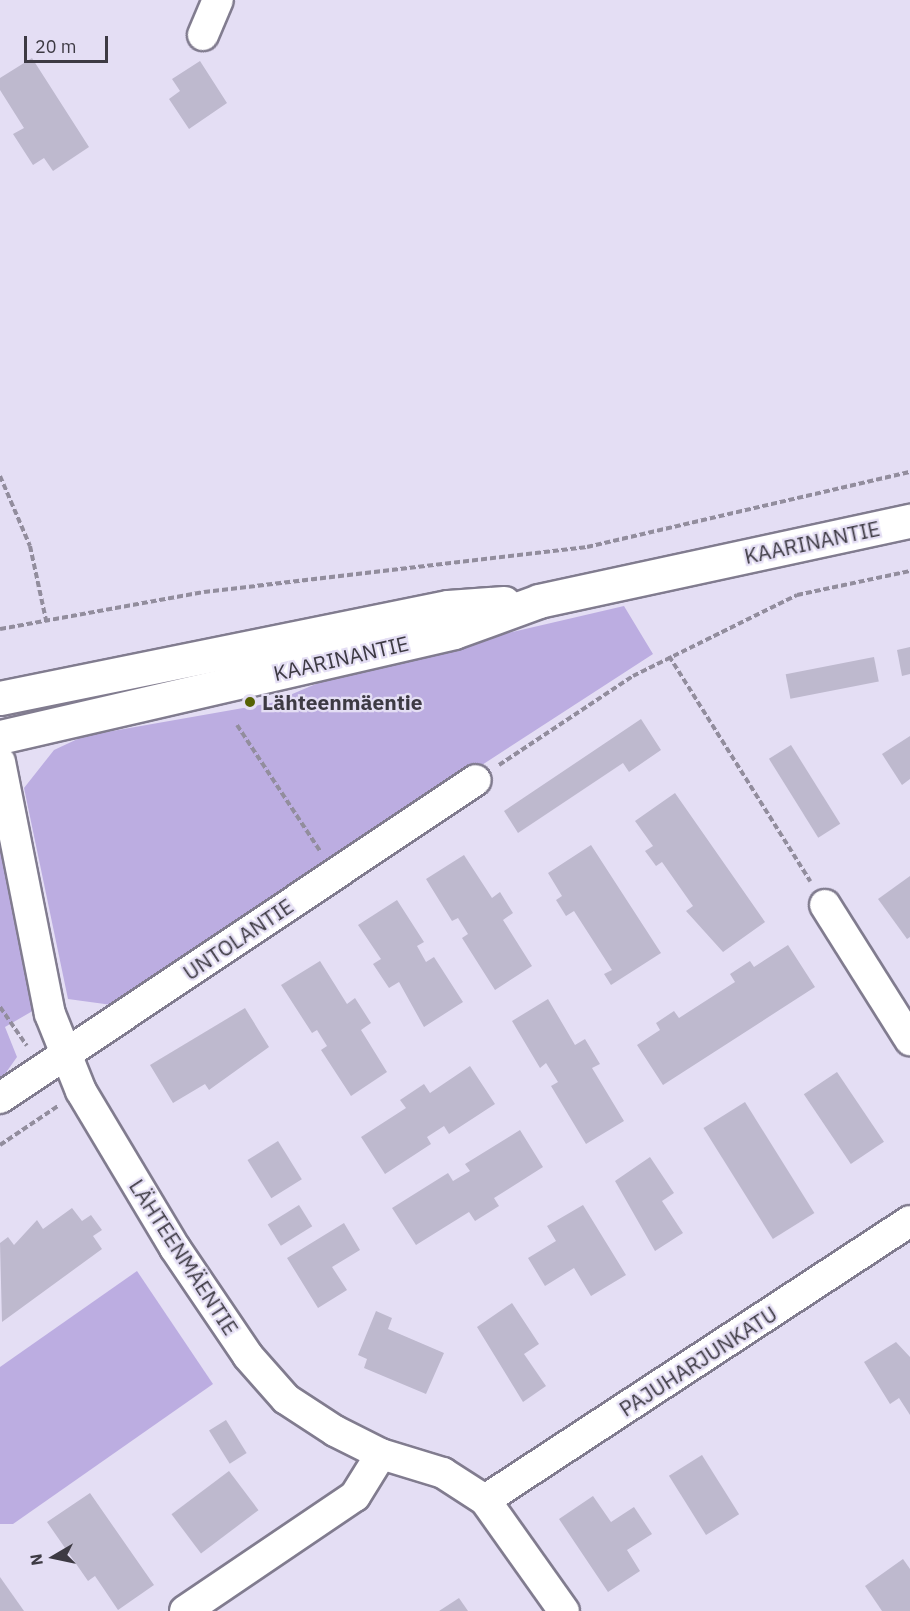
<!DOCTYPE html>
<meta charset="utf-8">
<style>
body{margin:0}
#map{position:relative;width:910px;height:1611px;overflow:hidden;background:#e4def4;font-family:"IBM Plex Sans",sans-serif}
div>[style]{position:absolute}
.green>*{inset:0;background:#bcade1}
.building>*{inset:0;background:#beb9ce;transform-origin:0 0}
.path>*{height:4px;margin-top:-2px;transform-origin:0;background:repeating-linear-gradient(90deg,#928d9d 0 6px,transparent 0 9px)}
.roads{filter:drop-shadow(2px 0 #817c8f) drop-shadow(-2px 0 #817c8f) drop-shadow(0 2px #817c8f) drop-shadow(0 -2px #817c8f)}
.street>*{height:30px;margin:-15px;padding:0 15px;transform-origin:15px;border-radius:15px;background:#fff}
.secondary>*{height:33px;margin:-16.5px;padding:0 16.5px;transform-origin:16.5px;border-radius:16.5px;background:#fff}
.dots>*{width:16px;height:16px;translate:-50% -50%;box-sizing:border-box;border:3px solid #e4def4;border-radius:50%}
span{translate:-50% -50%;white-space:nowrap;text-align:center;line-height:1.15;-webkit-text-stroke:4.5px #e4def4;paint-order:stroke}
.street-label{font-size:21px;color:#3d3a43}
.poi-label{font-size:21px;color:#3d3a43;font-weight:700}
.left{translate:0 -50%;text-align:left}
.north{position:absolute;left:24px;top:1527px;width:60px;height:60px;-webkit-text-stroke:4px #e4def4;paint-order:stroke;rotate:261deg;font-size:16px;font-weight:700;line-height:24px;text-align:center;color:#3d3a43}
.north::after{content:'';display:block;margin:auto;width:21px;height:27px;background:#3d3a43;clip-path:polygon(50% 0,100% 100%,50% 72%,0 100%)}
.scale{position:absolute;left:24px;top:36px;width:84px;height:27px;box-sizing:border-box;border:3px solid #3d3a43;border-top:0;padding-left:8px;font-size:18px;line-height:21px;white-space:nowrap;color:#3d3a43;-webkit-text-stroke:4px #e4def4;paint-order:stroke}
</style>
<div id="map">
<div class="green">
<div style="clip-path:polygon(624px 606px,653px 654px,112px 1005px,68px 999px,24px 788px,54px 750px,84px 736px,271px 703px,349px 670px)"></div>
<div style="clip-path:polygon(0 824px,36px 1009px,5px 1027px,17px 1057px,0 1081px)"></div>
<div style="clip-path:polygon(137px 1271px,213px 1384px,13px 1524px,0 1524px,0 1367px)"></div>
</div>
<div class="building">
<div style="clip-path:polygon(32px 58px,89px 147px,53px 171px,44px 158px,33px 165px,13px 134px,24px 128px,0 90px,0 78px)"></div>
<div style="clip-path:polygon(200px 61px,227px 103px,189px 129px,169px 99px,180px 91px,172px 79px)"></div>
<div style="clip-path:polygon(910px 647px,910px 674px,902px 676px,897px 650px)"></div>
<div style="left:874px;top:657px;width:25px;height:90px;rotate:79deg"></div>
<div style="clip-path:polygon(641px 719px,661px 750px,629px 772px,623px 763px,518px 833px,504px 811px)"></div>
<div style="clip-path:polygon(910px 736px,910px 779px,902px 785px,882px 754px)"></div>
<div style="left:791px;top:745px;width:93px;height:26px;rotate:58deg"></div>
<div style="clip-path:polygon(675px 793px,765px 922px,723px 952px,686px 911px,693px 906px,662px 862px,656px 866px,645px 851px,653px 846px,635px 821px)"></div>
<div style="clip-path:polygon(591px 845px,661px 953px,611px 985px,604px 974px,612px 970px,574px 911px,566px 916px,556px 900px,562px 896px,548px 873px)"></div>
<div style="clip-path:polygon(464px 855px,492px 898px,500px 892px,513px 913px,503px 920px,532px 966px,495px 990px,462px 938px,468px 934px,458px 918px,452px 921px,426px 879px)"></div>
<div style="clip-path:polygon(910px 876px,910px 937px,907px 939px,878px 899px)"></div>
<div style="clip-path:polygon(397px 900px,424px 942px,417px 946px,426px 962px,434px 957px,463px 1002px,424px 1027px,399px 982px,389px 988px,373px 964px,381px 959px,358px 925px)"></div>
<div style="clip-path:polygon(788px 945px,815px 987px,663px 1085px,637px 1045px,660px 1030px,656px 1023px,674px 1011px,679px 1018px,735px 982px,730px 974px,750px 961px,754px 967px)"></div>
<div style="clip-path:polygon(320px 961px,347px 1004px,355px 998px,371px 1023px,361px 1030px,387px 1072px,351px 1096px,321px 1050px,327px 1046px,317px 1030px,312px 1033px,281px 985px)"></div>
<div style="clip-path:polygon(548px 999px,575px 1045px,585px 1039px,600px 1064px,592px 1068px,624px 1121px,586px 1144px,551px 1086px,558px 1082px,546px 1063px,540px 1068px,512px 1021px)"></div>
<div style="clip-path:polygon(245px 1008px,269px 1047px,209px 1090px,205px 1084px,173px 1103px,150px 1065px)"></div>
<div style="clip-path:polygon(470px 1066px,495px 1104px,449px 1134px,444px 1126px,427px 1137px,431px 1144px,385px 1174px,361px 1137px,406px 1108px,400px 1100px,424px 1084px,430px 1093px)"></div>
<div style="left:837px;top:1072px;width:84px;height:40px;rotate:56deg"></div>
<div style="left:745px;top:1102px;width:131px;height:49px;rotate:58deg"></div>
<div style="clip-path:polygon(520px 1130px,543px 1167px,494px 1198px,499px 1206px,475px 1221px,469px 1212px,416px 1245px,392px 1208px,448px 1173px,453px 1181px,470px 1171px,465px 1164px)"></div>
<div style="left:278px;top:1141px;width:45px;height:36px;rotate:58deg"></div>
<div style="clip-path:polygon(650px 1157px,674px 1193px,662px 1201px,683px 1233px,655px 1251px,615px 1181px)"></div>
<div style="left:299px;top:1205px;width:25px;height:37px;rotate:58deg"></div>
<div style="clip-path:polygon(583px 1205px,626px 1275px,591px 1296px,574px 1268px,545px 1286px,528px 1258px,556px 1241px,547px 1226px)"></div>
<div style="clip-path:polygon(72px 1208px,82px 1221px,91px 1215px,102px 1230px,93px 1236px,102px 1249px,2px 1322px,0 1243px,8px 1237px,14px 1245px,37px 1220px,43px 1229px)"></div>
<div style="clip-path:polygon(344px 1223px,360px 1250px,332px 1267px,347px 1290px,318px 1308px,287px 1258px)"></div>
<div style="clip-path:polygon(512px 1303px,539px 1344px,524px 1354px,546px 1386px,523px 1402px,477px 1327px)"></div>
<div style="clip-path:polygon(376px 1311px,392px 1318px,388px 1329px,444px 1353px,426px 1394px,364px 1368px,367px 1359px,358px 1355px)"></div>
<div style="clip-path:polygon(896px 1342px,910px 1357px,910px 1415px,899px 1398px,890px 1404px,864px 1362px)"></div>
<div style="left:226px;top:1420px;width:39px;height:20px;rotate:58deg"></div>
<div style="left:702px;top:1455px;width:70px;height:39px;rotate:58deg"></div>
<div style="left:229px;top:1471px;width:49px;height:72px;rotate:53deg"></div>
<div style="clip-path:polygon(90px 1493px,154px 1585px,118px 1610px,95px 1576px,88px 1581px,47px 1522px)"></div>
<div style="clip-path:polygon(593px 1496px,611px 1522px,634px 1507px,652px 1534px,627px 1550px,640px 1571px,608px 1592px,559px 1519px)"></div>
<div style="clip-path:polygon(903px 1559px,910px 1569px,910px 1611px,882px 1611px,865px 1586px)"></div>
<div style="clip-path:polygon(0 1577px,24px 1611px,0 1611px)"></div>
<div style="clip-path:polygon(459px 1598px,468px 1611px,439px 1611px)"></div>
</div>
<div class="path">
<div style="left:0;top:476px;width:76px;rotate:66.8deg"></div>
<div style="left:30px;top:546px;width:76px;rotate:77.8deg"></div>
<div style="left:0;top:629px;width:207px;rotate:-10.3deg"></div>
<div style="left:204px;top:592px;width:386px;rotate:-6.7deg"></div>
<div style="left:587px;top:547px;width:332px;rotate:-13.1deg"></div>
<div style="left:669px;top:656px;width:266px;rotate:57.9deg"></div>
<div style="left:237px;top:725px;width:151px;rotate:56.6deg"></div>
<div style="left:499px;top:765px;width:161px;rotate:-33.6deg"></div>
<div style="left:633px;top:676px;width:183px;rotate:-26.3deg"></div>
<div style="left:797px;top:595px;width:116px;rotate:-12deg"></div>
<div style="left:0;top:1007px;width:47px;rotate:55.3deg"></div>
<div style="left:0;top:1145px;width:70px;rotate:-33.9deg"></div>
</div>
<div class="roads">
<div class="street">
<div style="left:203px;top:35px;width:38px;rotate:-67deg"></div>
<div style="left:0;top:762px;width:257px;rotate:78.8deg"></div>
<div style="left:50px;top:1014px;width:83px;rotate:68.1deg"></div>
<div style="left:81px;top:1091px;width:183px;rotate:59.1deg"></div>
<div style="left:175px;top:1248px;width:130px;rotate:55.9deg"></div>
<div style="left:248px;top:1356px;width:57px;rotate:48.5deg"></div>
<div style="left:286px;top:1399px;width:59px;rotate:33.1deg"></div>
<div style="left:335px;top:1431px;width:51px;rotate:26.6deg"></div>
<div style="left:381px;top:1454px;width:65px;rotate:17deg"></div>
<div style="left:443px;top:1473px;width:50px;rotate:32.7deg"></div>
<div style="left:485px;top:1500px;width:136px;rotate:54.6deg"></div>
<div style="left:825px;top:905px;width:160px;rotate:57.8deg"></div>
<div style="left:0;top:1098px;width:572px;rotate:-33.75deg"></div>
<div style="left:485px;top:1500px;width:508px;rotate:-33.28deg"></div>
<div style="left:185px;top:1611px;width:205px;rotate:-34.1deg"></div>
<div style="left:355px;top:1496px;width:49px;rotate:-58.2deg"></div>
</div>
<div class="secondary">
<div style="left:0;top:698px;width:457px;rotate:-11.5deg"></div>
<div style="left:448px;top:607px;width:56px;rotate:-4.1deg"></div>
<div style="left:0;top:737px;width:466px;rotate:-13deg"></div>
<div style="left:454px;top:632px;width:90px;rotate:-20deg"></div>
<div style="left:539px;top:601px;width:380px;rotate:-12.2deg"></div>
</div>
</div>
<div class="dots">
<div style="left:250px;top:702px;background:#566203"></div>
</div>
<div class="street-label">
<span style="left:812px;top:542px;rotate:-12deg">KAARINANTIE</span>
<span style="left:341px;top:658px;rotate:-13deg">KAARINANTIE</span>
<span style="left:238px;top:939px;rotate:-34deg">UNTOLANTIE</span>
<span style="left:184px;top:1257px;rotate:57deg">LÄHTEENMÄENTIE</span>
<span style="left:698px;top:1361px;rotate:-33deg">PAJUHARJUNKATU</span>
</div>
<div class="poi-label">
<span class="left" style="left:262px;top:702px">Lähteenmäentie</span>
</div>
<div class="north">N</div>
<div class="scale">20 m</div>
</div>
